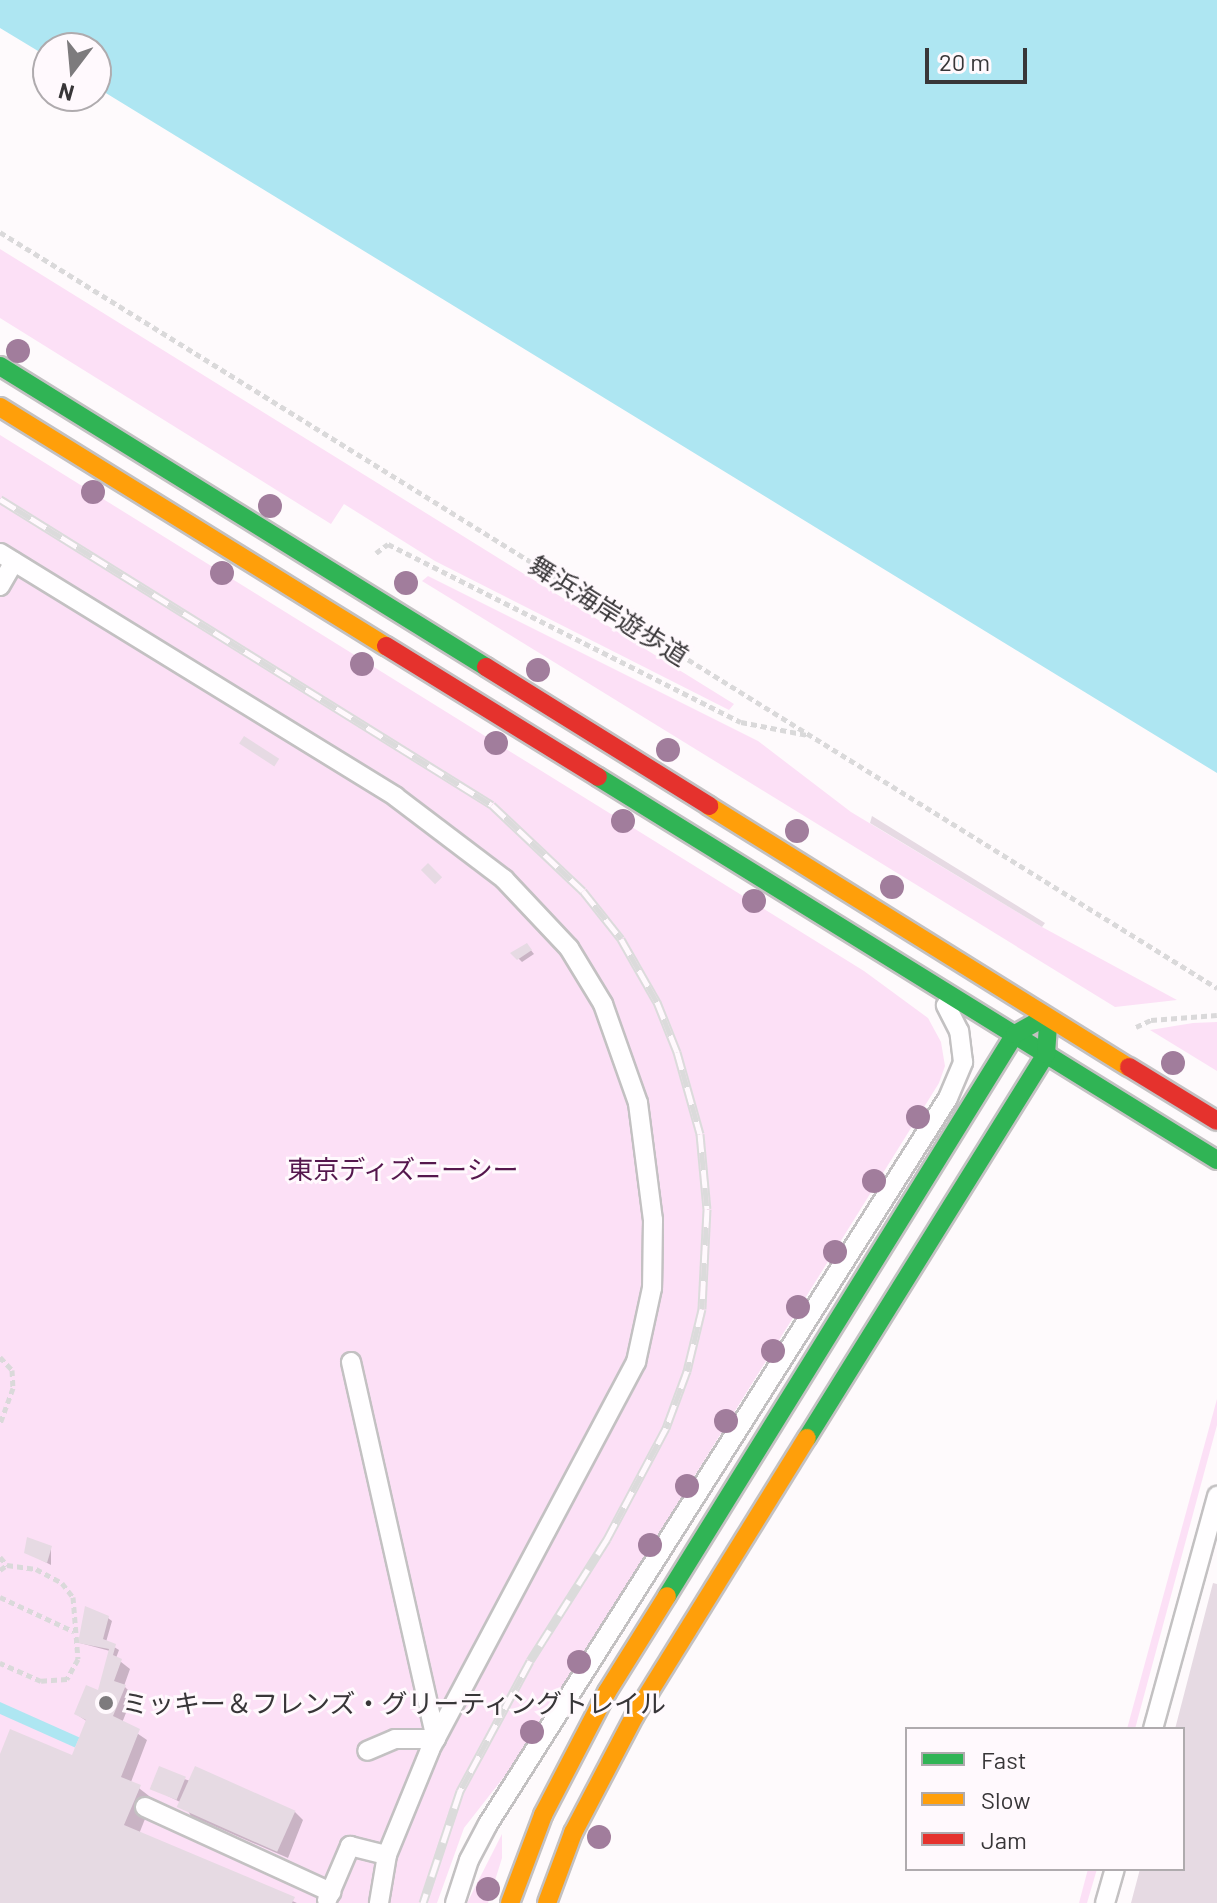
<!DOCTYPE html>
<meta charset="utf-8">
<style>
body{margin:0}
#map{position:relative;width:1217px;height:1903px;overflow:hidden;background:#fefafc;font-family:Barlow,"Noto Sans JP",sans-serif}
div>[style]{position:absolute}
.green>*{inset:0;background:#fce0f6}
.water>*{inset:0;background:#aee6f2;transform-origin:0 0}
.shadow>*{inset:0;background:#0003}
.building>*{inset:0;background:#e6dae3;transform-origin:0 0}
.path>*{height:5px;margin-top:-2.5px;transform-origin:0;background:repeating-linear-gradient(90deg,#dad9da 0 6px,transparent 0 10px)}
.roads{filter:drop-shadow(2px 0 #c3c1c2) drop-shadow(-2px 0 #c3c1c2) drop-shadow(0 2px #c3c1c2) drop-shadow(0 -2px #c3c1c2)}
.lane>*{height:18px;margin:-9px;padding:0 9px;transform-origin:9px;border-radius:9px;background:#fffeff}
.fast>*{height:18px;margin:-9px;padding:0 9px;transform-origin:9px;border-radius:9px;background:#30b455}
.slow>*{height:18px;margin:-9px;padding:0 9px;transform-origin:9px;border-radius:9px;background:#ff9f0a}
.jam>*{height:18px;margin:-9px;padding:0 9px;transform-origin:9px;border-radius:9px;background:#e5322d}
.rail>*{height:9px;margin-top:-4.5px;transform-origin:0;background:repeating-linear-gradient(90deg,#fff9fd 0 18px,#dbdbdb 0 36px);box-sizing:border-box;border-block:2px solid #dbdbdb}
.trees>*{width:24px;height:24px;margin:-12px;border-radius:50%;background:#a17d9c}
.dots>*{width:22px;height:22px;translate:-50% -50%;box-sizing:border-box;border:4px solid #fff9fd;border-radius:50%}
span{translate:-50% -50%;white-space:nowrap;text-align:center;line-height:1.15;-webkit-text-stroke:6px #fff9fd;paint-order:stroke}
.street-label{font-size:26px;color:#383638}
.park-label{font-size:26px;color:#55174d}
.poi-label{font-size:26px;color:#383638}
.left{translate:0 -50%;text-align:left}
.legend{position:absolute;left:905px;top:1727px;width:280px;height:144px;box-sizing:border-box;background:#fff9fd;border:2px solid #afabae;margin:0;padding:10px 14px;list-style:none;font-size:24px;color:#383638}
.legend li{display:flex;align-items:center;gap:16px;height:40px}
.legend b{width:40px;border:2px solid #afabae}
.north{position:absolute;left:32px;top:32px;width:80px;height:80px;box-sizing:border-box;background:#fff9fd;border:2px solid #afabae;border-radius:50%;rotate:196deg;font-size:22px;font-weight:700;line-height:32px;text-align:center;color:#383638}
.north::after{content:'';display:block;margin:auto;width:28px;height:36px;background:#7d7b7d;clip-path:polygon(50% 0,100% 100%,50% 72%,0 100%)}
.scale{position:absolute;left:925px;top:48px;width:102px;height:36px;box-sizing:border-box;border:4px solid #383638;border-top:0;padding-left:10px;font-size:24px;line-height:28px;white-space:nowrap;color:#383638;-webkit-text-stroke:6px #fff9fd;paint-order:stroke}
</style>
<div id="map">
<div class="green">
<div style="clip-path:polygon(0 249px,734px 704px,729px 710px,435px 561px,344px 504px,331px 524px,0 318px)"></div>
<div style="clip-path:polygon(0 435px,864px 971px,928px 1018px,941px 1042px,945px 1066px,939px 1083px,521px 1755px,464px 1828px,437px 1903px,0 1903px)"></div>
<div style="clip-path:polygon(428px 576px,758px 741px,851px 812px,1042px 927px,1177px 1000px,1115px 1007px,422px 581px)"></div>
<div style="clip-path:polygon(1217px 1022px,1217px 1071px,1150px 1030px,1193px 1023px)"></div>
<div style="clip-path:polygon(1217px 1399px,1217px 1425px,1135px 1729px,1127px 1729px)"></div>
<div style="clip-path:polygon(502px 1834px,502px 1858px,488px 1903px,467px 1903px)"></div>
<div style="clip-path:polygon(1088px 1869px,1097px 1869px,1087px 1903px,1079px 1903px)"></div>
</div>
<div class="water">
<div style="clip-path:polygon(0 0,1217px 0,1217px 773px,96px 87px,96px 48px,48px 48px,48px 57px,0 28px)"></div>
<div style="left:0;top:1702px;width:87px;height:11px;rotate:24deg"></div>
</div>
<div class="shadow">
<div style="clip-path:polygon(530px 949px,534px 954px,522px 962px,513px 953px)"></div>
<div style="clip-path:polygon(51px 1547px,51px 1565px,26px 1552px)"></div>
<div style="clip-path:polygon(108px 1618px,112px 1621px,106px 1642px,119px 1650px,116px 1658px,130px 1669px,124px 1686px,133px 1695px,122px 1723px,147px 1740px,131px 1782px,153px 1799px,139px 1834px,297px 1903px,0 1903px,0 1759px,73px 1758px,88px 1722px,76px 1714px,99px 1693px,110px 1651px,80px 1643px)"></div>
<div style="clip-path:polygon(184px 1779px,295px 1812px,303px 1820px,288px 1858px,191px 1816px,184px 1804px,152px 1788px)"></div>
</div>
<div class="building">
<div style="left:244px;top:736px;width:42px;height:9px;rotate:33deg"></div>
<div style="clip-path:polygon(872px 816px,1045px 923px,1042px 927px,870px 823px)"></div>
<div style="left:428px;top:863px;width:20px;height:10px;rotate:45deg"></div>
<div style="clip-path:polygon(527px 943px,532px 950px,517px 960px,510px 953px)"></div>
<div style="clip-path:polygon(27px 1537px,52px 1546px,47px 1563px,24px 1553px)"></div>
<div style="clip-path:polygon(1213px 1583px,1217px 1584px,1217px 1903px,1131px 1903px,1140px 1869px,1183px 1869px,1183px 1729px,1175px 1729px)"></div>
<div style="clip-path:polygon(85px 1606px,109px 1616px,103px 1639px,116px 1644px,113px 1655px,122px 1659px,114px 1681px,126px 1685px,113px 1716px,140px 1729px,121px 1777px,141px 1785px,124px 1825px,295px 1897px,292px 1903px,0 1903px,0 1754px,10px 1729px,72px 1755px,86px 1720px,74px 1714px,86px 1685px,98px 1690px,109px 1649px,78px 1643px)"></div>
<div style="left:159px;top:1766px;width:29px;height:25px;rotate:22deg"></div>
<div style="left:195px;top:1766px;width:110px;height:45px;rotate:24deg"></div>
</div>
<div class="path">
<div style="left:0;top:232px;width:1433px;rotate:31.85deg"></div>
<div style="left:376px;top:553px;width:15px;rotate:-37deg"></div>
<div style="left:388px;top:544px;width:395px;rotate:26.8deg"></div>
<div style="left:741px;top:722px;width:67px;rotate:11.1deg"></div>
<div style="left:1136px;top:1027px;width:17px;rotate:-25deg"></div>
<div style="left:1151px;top:1020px;width:66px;rotate:-4.3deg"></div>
<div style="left:0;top:1357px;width:18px;rotate:47deg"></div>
<div style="left:12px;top:1370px;width:18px;rotate:87deg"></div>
<div style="left:13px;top:1388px;width:38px;rotate:110deg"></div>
<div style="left:0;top:1557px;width:11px;rotate:49deg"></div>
<div style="left:0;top:1570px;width:9px;rotate:-36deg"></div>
<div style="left:7px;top:1565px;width:29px;rotate:8deg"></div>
<div style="left:36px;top:1569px;width:30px;rotate:28deg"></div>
<div style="left:62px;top:1583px;width:18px;rotate:52deg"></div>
<div style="left:73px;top:1597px;width:62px;rotate:85.4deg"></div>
<div style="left:78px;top:1659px;width:23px;rotate:119deg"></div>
<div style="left:67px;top:1679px;width:26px;rotate:176deg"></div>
<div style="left:41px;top:1681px;width:45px;rotate:-156.3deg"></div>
<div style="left:0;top:1597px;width:81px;rotate:25deg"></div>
</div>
<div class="roads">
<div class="lane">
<div style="left:0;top:553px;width:465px;rotate:31.6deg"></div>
<div style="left:396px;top:797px;width:136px;rotate:37.2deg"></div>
<div style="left:504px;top:879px;width:95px;rotate:46.7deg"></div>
<div style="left:569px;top:948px;width:66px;rotate:58.7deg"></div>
<div style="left:603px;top:1004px;width:105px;rotate:70.5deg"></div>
<div style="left:638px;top:1103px;width:118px;rotate:82.7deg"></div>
<div style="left:653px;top:1220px;width:68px;rotate:90.8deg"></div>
<div style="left:652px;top:1288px;width:76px;rotate:102.2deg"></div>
<div style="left:636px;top:1362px;width:439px;rotate:118deg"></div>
<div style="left:430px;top:1750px;width:113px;rotate:112.3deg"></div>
<div style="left:387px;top:1855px;width:49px;rotate:99.5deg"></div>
<div style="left:0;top:586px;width:28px;rotate:-60deg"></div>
<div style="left:351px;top:1362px;width:386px;rotate:77.3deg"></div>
<div style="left:436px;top:1739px;width:41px;rotate:180deg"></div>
<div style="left:395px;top:1739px;width:30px;rotate:157deg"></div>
<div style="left:1153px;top:1729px;width:242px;rotate:-74.6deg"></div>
<div style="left:145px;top:1807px;width:205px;rotate:24.6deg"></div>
<div style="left:327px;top:1900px;width:59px;rotate:-66.9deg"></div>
<div style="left:350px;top:1846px;width:38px;rotate:14deg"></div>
<div style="left:455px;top:1903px;width:45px;rotate:-72deg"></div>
<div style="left:469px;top:1860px;width:41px;rotate:-62.2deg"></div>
<div style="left:488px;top:1824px;width:859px;rotate:-57.64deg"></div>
<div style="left:948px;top:1098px;width:39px;rotate:-67deg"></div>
<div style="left:963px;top:1062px;width:31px;rotate:-97deg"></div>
<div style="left:959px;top:1031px;width:29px;rotate:-117deg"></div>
<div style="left:1105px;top:1903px;width:35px;rotate:-74deg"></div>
</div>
<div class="fast">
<div style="left:0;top:366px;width:572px;rotate:31.77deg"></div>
<div style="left:598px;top:777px;width:728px;rotate:31.75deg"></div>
<div style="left:807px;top:1438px;width:452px;rotate:-58.1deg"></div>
<div style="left:1046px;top:1054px;width:29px;rotate:-86deg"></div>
<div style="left:667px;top:1596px;width:661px;rotate:-58.23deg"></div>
<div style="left:1015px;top:1034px;width:31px;rotate:-29deg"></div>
</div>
<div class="slow">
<div style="left:0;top:407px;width:454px;rotate:31.8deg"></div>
<div style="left:709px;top:806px;width:494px;rotate:31.9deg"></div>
<div style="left:510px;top:1903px;width:94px;rotate:-69.4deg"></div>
<div style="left:543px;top:1815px;width:139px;rotate:-62.5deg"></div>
<div style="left:607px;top:1692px;width:113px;rotate:-58deg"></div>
<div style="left:547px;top:1903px;width:75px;rotate:-69.6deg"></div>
<div style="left:573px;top:1833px;width:133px;rotate:-62.3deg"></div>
<div style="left:635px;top:1715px;width:326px;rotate:-58.2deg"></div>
</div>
<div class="jam">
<div style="left:386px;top:646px;width:249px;rotate:31.7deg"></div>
<div style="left:486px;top:667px;width:263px;rotate:31.9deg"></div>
<div style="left:1129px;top:1067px;width:103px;rotate:31.5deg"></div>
</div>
</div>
<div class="rail">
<div style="left:0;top:499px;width:579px;rotate:31.88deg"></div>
<div style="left:492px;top:805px;width:125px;rotate:43.4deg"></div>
<div style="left:583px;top:891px;width:61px;rotate:51.6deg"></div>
<div style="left:621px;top:939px;width:73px;rotate:60.3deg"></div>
<div style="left:657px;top:1002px;width:54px;rotate:68.2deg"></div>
<div style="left:677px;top:1052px;width:85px;rotate:74.3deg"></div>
<div style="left:700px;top:1134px;width:75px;rotate:84.7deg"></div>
<div style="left:707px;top:1209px;width:100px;rotate:92.9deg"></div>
<div style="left:702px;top:1309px;width:64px;rotate:103.6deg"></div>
<div style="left:687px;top:1371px;width:61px;rotate:110.2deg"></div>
<div style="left:666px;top:1428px;width:126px;rotate:118deg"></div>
<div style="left:607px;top:1539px;width:144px;rotate:122.3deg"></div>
<div style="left:530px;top:1661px;width:148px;rotate:118.3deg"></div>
<div style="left:460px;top:1791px;width:118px;rotate:108.3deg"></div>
</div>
<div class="trees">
<div style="left:18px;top:351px"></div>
<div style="left:93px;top:492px"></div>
<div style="left:270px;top:506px"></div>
<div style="left:222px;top:573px"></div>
<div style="left:406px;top:583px"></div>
<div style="left:362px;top:664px"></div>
<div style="left:538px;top:670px"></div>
<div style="left:496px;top:743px"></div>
<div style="left:668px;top:750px"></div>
<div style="left:623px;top:821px"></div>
<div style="left:797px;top:831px"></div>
<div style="left:892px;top:887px"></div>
<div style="left:754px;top:901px"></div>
<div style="left:1173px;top:1063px"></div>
<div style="left:918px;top:1117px"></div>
<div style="left:874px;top:1181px"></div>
<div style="left:835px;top:1252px"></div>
<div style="left:798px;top:1307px"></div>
<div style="left:773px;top:1351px"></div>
<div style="left:726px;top:1421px"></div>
<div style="left:687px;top:1486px"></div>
<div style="left:650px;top:1545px"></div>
<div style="left:579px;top:1662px"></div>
<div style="left:532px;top:1732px"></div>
<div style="left:599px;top:1837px"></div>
<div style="left:488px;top:1889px"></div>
</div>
<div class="dots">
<div style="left:106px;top:1703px;background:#7d7b7d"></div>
</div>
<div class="street-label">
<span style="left:609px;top:610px;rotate:32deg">舞浜海岸遊歩道</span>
</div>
<div class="park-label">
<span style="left:403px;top:1169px">東京ディズニーシー</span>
</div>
<div class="poi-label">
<span class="left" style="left:122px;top:1703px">ミッキー＆フレンズ・グリーティングトレイル</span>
</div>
<ul class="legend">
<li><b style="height:10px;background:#30b455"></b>Fast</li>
<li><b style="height:10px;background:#ff9f0a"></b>Slow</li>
<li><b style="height:10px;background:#e5322d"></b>Jam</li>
</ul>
<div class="north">N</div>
<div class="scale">20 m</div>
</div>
